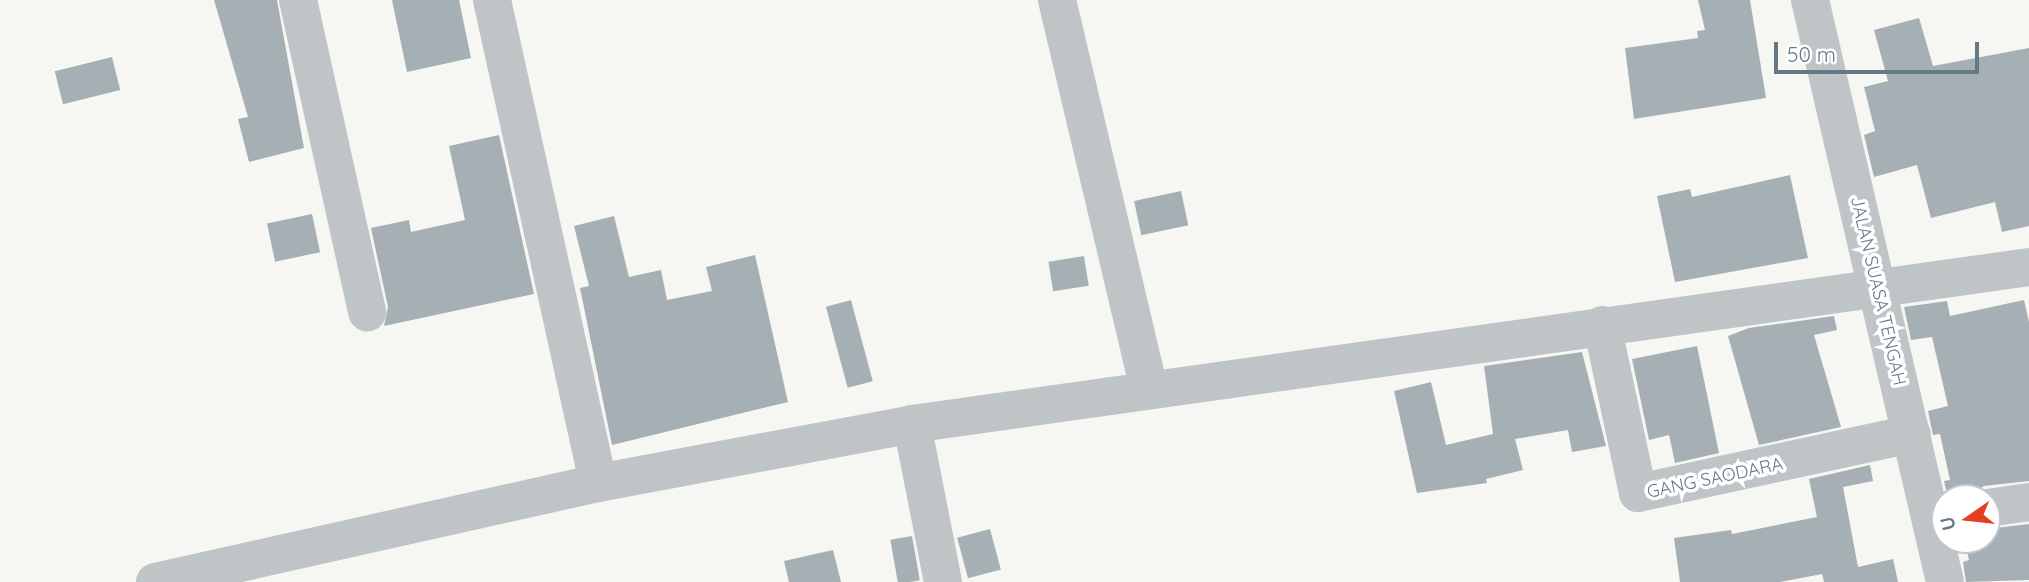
<!DOCTYPE html>
<style>
body{margin:0}
#map{position:relative;width:2029px;height:582px;overflow:hidden;background:#f6f6f3;font-family:Quicksand,sans-serif}
div>[style]{position:absolute}
.building>*{inset:0;background:#a6b0b4;transform-origin:0 0}
.minor>*{height:38px;margin:-19px;padding:0 19px;transform-origin:19px;border-radius:19px;background:#bfc4c7}
span{translate:-50% -50%;white-space:nowrap;text-align:center;line-height:1.15;-webkit-text-stroke:7px #fff;paint-order:stroke}
.street-label{font-size:18px;color:#657984}
.north{position:absolute;left:1931px;top:484px;width:70px;height:70px;box-sizing:border-box;background:#fff;border:2px solid #c1c9ce;border-radius:50%;rotate:256deg;font-size:19px;font-weight:700;line-height:28px;text-align:center;color:#657984}
.north::after{content:'';display:block;margin:auto;width:24px;height:32px;background:#e43e25;clip-path:polygon(50% 0,100% 100%,50% 72%,0 100%)}
.scale{position:absolute;left:1774px;top:42px;width:205px;height:32px;box-sizing:border-box;border:4px solid #657984;border-top:0;padding-left:9px;font-size:21px;line-height:24px;white-space:nowrap;color:#657984;-webkit-text-stroke:5px #fff;paint-order:stroke}
</style>
<div id="map">
<div class="building">
<div style="clip-path:polygon(214px 0,277px 0,304px 148px,249px 162px,238px 119px,248px 117px)"></div>
<div style="clip-path:polygon(392px 0,459px 0,471px 58px,407px 72px)"></div>
<div style="clip-path:polygon(1698px 0,1750px 0,1766px 98px,1634px 119px,1625px 48px,1698px 38px,1697px 31px,1705px 30px)"></div>
<div style="clip-path:polygon(1919px 18px,1933px 66px,2029px 48px,2029px 226px,2002px 232px,1995px 202px,1931px 218px,1917px 165px,1874px 177px,1864px 135px,1875px 131px,1864px 87px,1888px 81px,1874px 30px)"></div>
<div style="left:112px;top:57px;width:34px;height:59px;rotate:76deg"></div>
<div style="clip-path:polygon(499px 135px,534px 294px,384px 326px,388px 307px,371px 228px,409px 220px,411px 232px,465px 220px,449px 146px)"></div>
<div style="clip-path:polygon(1790px 175px,1808px 258px,1675px 282px,1657px 196px,1690px 189px,1692px 197px)"></div>
<div style="left:1181px;top:191px;width:35px;height:48px;rotate:78deg"></div>
<div style="left:312px;top:214px;width:39px;height:46px;rotate:78deg"></div>
<div style="clip-path:polygon(614px 216px,629px 277px,661px 270px,667px 300px,712px 291px,706px 267px,755px 255px,788px 402px,612px 445px,580px 288px,589px 286px,574px 226px)"></div>
<div style="left:1084px;top:256px;width:30px;height:36px;rotate:81deg"></div>
<div style="left:851px;top:300px;width:84px;height:26px;rotate:75deg"></div>
<div style="clip-path:polygon(2024px 300px,2029px 322px,2029px 481px,1984px 486px,1968px 498px,1948px 498px,1944px 481px,1950px 480px,1940px 434px,1933px 435px,1928px 411px,1948px 406px,1932px 337px,1911px 340px,1904px 307px,1947px 301px,1950px 316px)"></div>
<div style="clip-path:polygon(1834px 316px,1837px 330px,1814px 335px,1841px 427px,1759px 445px,1728px 336px,1749px 328px)"></div>
<div style="clip-path:polygon(1697px 346px,1719px 453px,1675px 463px,1669px 435px,1649px 440px,1632px 359px)"></div>
<div style="clip-path:polygon(1582px 352px,1606px 446px,1572px 452px,1568px 430px,1515px 439px,1523px 470px,1486px 479px,1487px 483px,1417px 493px,1394px 391px,1431px 382px,1446px 445px,1493px 434px,1484px 366px)"></div>
<div style="clip-path:polygon(1870px 465px,1873px 481px,1843px 487px,1858px 567px,1893px 559px,1898px 582px,1824px 582px,1822px 574px,1780px 582px,1680px 582px,1674px 538px,1731px 530px,1732px 534px,1817px 517px,1809px 479px)"></div>
<div style="clip-path:polygon(2029px 524px,2029px 580px,1966px 582px,1963px 562px,1969px 560px,1964px 540px,1987px 540px,1987px 529px)"></div>
<div style="left:990px;top:529px;width:42px;height:34px;rotate:75deg"></div>
<div style="left:912px;top:536px;width:45px;height:22px;rotate:80deg"></div>
<div style="clip-path:polygon(833px 550px,841px 582px,789px 582px,784px 561px)"></div>
</div>
<div class="minor">
<div style="left:298px;top:0;width:320px;rotate:77.5deg"></div>
<div style="left:492px;top:0;width:494px;rotate:77.6deg"></div>
<div style="left:1057px;top:0;width:400px;rotate:76.7deg"></div>
<div style="left:1810px;top:0;width:597px;rotate:76.94deg"></div>
<div style="left:1602px;top:325px;width:172px;rotate:77.9deg"></div>
<div style="left:1638px;top:493px;width:280px;rotate:-12.2deg"></div>
<div style="left:912px;top:424px;width:161px;rotate:78.9deg"></div>
<div style="left:1987px;top:508px;width:42px;rotate:-8.1deg"></div>
<div style="left:155px;top:582px;width:454px;rotate:-12.6deg"></div>
<div style="left:598px;top:483px;width:319px;rotate:-10.6deg"></div>
<div style="left:912px;top:424px;width:1128px;rotate:-8deg"></div>
</div>
<div class="street-label">
<span style="left:1878px;top:291px;rotate:77deg">JALAN SUASA TENGAH</span>
<span style="left:1715px;top:478px;rotate:-12deg">GANG SAODARA</span>
</div>
<div class="north">U</div>
<div class="scale">50 m</div>
</div>
